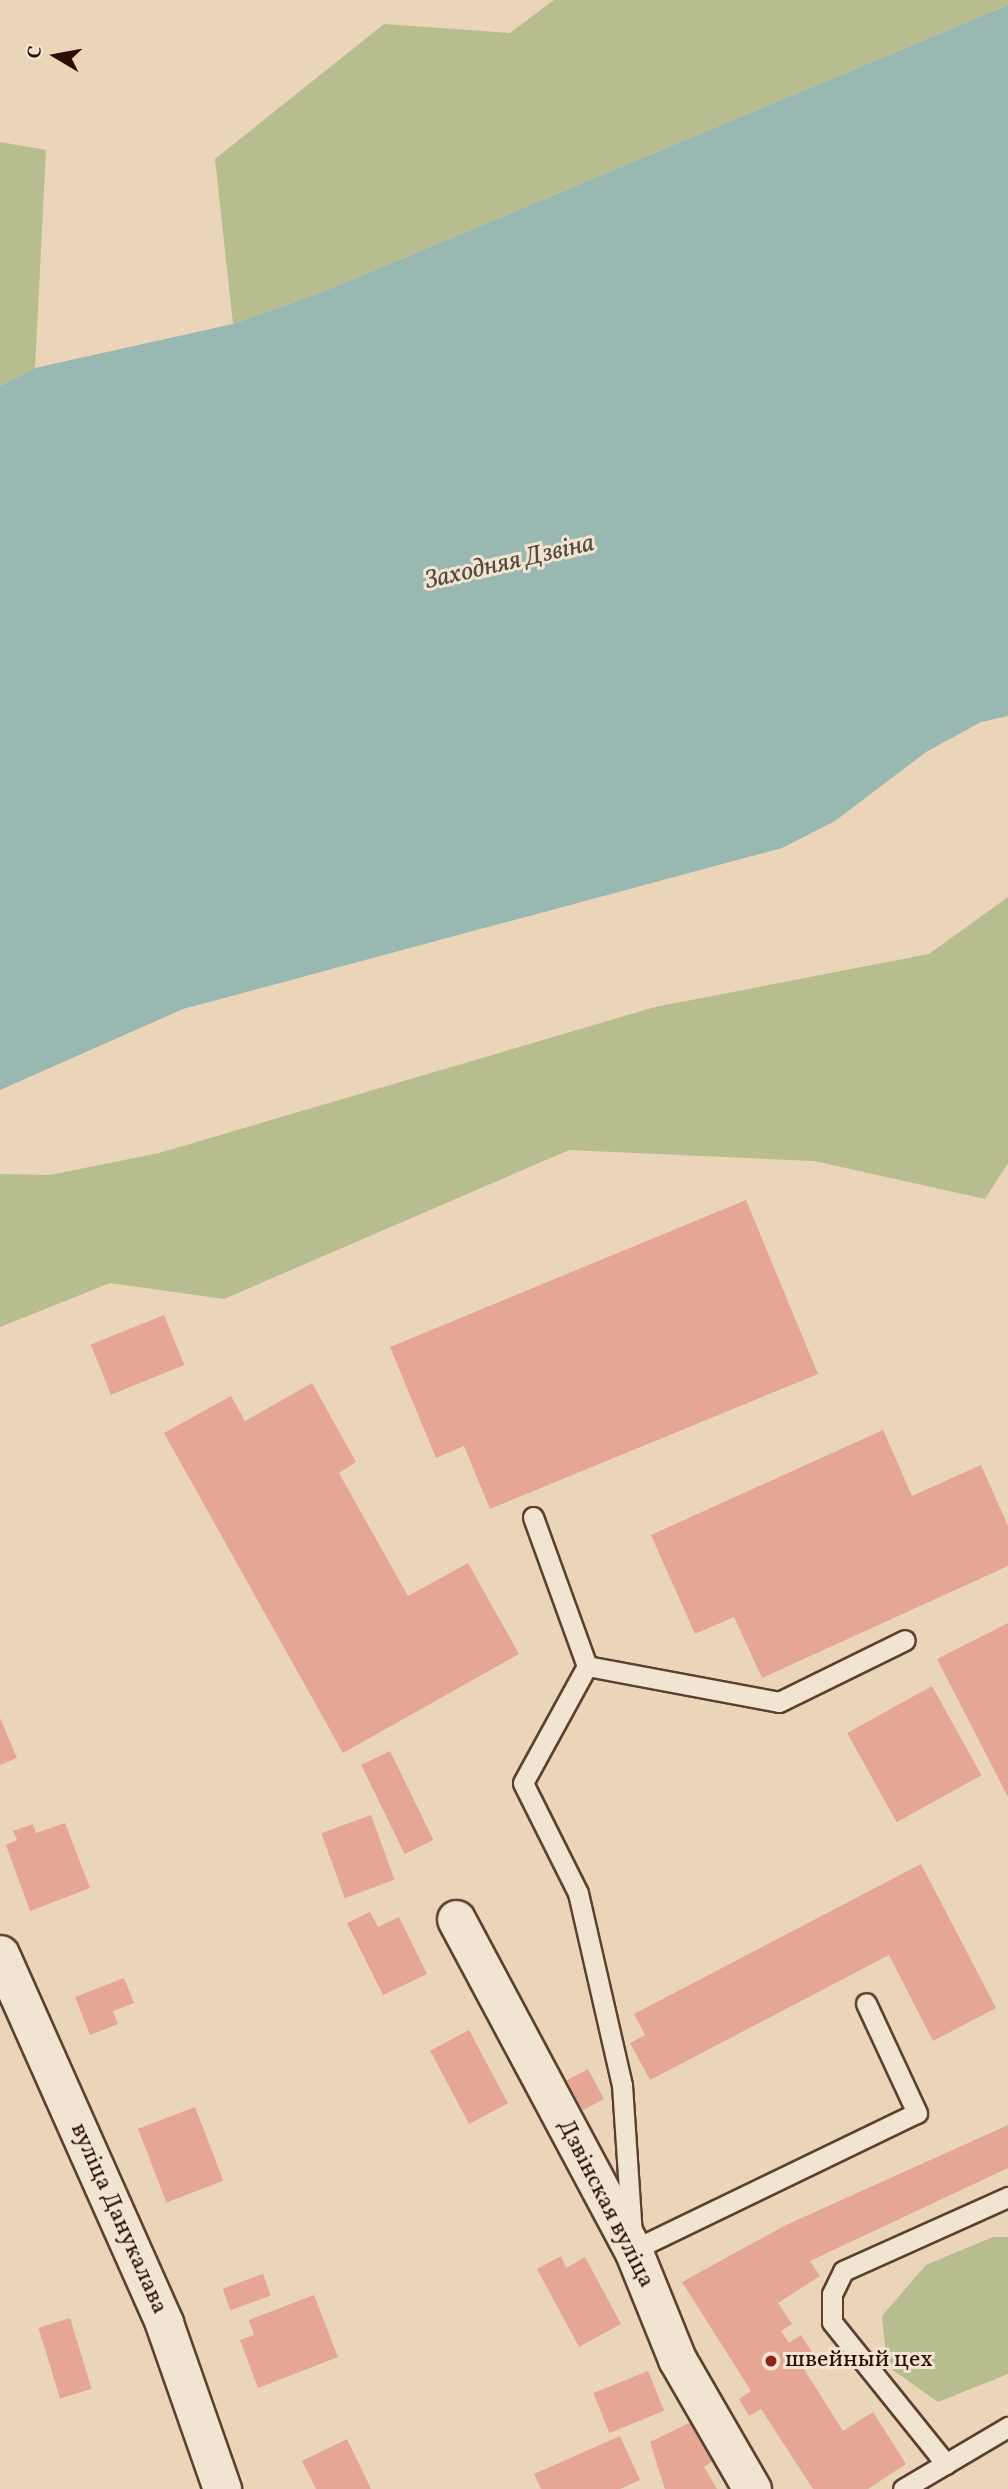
<!DOCTYPE html>
<meta charset="utf-8">
<style>
body{margin:0}
#map{position:relative;width:1008px;height:2489px;overflow:hidden;background:#ead5b8;font-family:Vollkorn,serif}
div>[style]{position:absolute}
.green>*{inset:0;background:#b7bd8f}
.water>*{inset:0;background:#98b8b1}
.building>*{inset:0;background:#e5a794;transform-origin:0 0}
.roads{filter:drop-shadow(2px 0 #5c402f) drop-shadow(-2px 0 #5c402f) drop-shadow(0 2px #5c402f) drop-shadow(0 -2px #5c402f)}
.service>*{height:19px;margin:-9.5px;padding:0 9.5px;transform-origin:9.5px;border-radius:9.5px;background:#f1e4d1}
.minor>*{height:37px;margin:-18.5px;padding:0 18.5px;transform-origin:18.5px;border-radius:18.5px;background:#f1e4d1}
.dots>*{width:19px;height:19px;translate:-50% -50%;box-sizing:border-box;border:4px solid #f1e4d1;border-radius:50%}
span{translate:-50% -50%;white-space:nowrap;text-align:center;line-height:1.15;-webkit-text-stroke:6px #f1e4d1;paint-order:stroke}
.street-label{font-size:24px;color:#2d0f01}
.poi-label{font-size:24px;color:#2d0f01}
.left{translate:0 -50%;text-align:left}
.water-label{font-size:26px;color:#524a3f;font-style:italic}
.north{position:absolute;left:21px;top:21px;width:70px;height:70px;-webkit-text-stroke:5px #f1e4d1;paint-order:stroke;rotate:280deg;font-size:19px;font-weight:700;line-height:28px;text-align:center;color:#2d0f01}
.north::after{content:'';display:block;margin:auto;width:24px;height:32px;background:#2d0f01;clip-path:polygon(50% 0,100% 100%,50% 72%,0 100%)}
</style>
<div id="map">
<div class="green">
<div style="clip-path:polygon(554px 0,1008px 0,1008px 5px,327px 290px,233px 324px,215px 159px,384px 24px,510px 33px)"></div>
<div style="clip-path:polygon(0 142px,46px 150px,35px 368px,0 386px)"></div>
<div style="clip-path:polygon(1008px 897px,1008px 1163px,985px 1199px,814px 1161px,569px 1150px,224px 1299px,110px 1283px,0 1327px,0 1174px,50px 1175px,159px 1153px,655px 1007px,929px 954px)"></div>
<div style="clip-path:polygon(993px 2237px,1008px 2237px,1008px 2374px,938px 2402px,887px 2366px,882px 2316px,926px 2265px)"></div>
</div>
<div class="water">
<div style="clip-path:polygon(1008px 5px,1008px 716px,981px 722px,926px 752px,835px 821px,782px 848px,183px 1009px,0 1090px,0 386px,35px 368px,233px 324px,327px 290px)"></div>
</div>
<div class="building">
<div style="clip-path:polygon(746px 1200px,818px 1374px,490px 1509px,464px 1446px,436px 1458px,390px 1347px)"></div>
<div style="left:164px;top:1315px;width:54px;height:79px;rotate:68deg"></div>
<div style="clip-path:polygon(312px 1383px,356px 1462px,339px 1473px,408px 1596px,468px 1563px,519px 1654px,343px 1753px,164px 1433px,231px 1396px,245px 1421px)"></div>
<div style="clip-path:polygon(883px 1430px,912px 1496px,981px 1465px,1008px 1526px,1008px 1566px,762px 1678px,734px 1617px,695px 1634px,651px 1535px)"></div>
<div style="clip-path:polygon(1008px 1623px,1008px 1797px,937px 1659px)"></div>
<div style="left:932px;top:1686px;width:102px;height:97px;rotate:61deg"></div>
<div style="clip-path:polygon(0 1718px,17px 1758px,0 1765px)"></div>
<div style="left:390px;top:1751px;width:99px;height:32px;rotate:64deg"></div>
<div style="left:371px;top:1815px;width:69px;height:53px;rotate:70deg"></div>
<div style="clip-path:polygon(65px 1823px,90px 1888px,30px 1911px,6px 1845px,17px 1840px,13px 1831px,33px 1824px,36px 1833px)"></div>
<div style="clip-path:polygon(921px 1864px,996px 2008px,933px 2041px,889px 1955px,650px 2080px,630px 2043px,645px 2035px,634px 2014px)"></div>
<div style="clip-path:polygon(370px 1912px,378px 1927px,399px 1917px,427px 1974px,383px 1995px,347px 1923px)"></div>
<div style="clip-path:polygon(124px 1978px,134px 2003px,113px 2011px,118px 2024px,90px 2035px,75px 1997px)"></div>
<div style="left:469px;top:2030px;width:83px;height:44px;rotate:62deg"></div>
<div style="left:588px;top:2069px;width:34px;height:24px;rotate:62deg"></div>
<div style="left:195px;top:2107px;width:79px;height:61px;rotate:69deg"></div>
<div style="clip-path:polygon(1008px 2125px,1008px 2168px,810px 2261px,820px 2276px,778px 2303px,792px 2324px,781px 2331px,789px 2343px,801px 2335px,815px 2357px,802px 2366px,843px 2431px,873px 2412px,906px 2464px,868px 2489px,813px 2489px,761px 2409px,749px 2416px,739px 2399px,751px 2391px,682px 2282px,786px 2225px)"></div>
<div style="clip-path:polygon(561px 2256px,566px 2268px,585px 2257px,621px 2324px,579px 2347px,537px 2269px)"></div>
<div style="left:263px;top:2274px;width:23px;height:43px;rotate:70deg"></div>
<div style="clip-path:polygon(314px 2295px,338px 2357px,258px 2388px,240px 2340px,254px 2335px,249px 2320px)"></div>
<div style="left:70px;top:2318px;width:74px;height:33px;rotate:73deg"></div>
<div style="left:648px;top:2371px;width:43px;height:59px;rotate:68deg"></div>
<div style="clip-path:polygon(691px 2422px,713px 2461px,704px 2467px,717px 2489px,665px 2489px,650px 2442px)"></div>
<div style="clip-path:polygon(620px 2436px,640px 2480px,620px 2489px,541px 2489px,534px 2474px)"></div>
<div style="clip-path:polygon(347px 2439px,371px 2489px,316px 2489px,302px 2461px)"></div>
</div>
<div class="roads">
<div class="service">
<div style="left:533px;top:1517px;width:158px;rotate:70.1deg"></div>
<div style="left:587px;top:1666px;width:133px;rotate:118.7deg"></div>
<div style="left:523px;top:1783px;width:123px;rotate:63.4deg"></div>
<div style="left:578px;top:1893px;width:197px;rotate:77.1deg"></div>
<div style="left:622px;top:2085px;width:165px;rotate:86.2deg"></div>
<div style="left:633px;top:2250px;width:315px;rotate:-25.8deg"></div>
<div style="left:917px;top:2113px;width:121px;rotate:-114.9deg"></div>
<div style="left:587px;top:1666px;width:195px;rotate:10.6deg"></div>
<div style="left:779px;top:1702px;width:140px;rotate:-26.2deg"></div>
<div style="left:946px;top:2464px;width:182px;rotate:-128.8deg"></div>
<div style="left:832px;top:2322px;width:28px;rotate:-90deg"></div>
<div style="left:832px;top:2294px;width:25px;rotate:-64deg"></div>
<div style="left:843px;top:2271px;width:181px;rotate:-24.2deg"></div>
<div style="left:903px;top:2489px;width:122px;rotate:-30.6deg"></div>
</div>
<div class="minor">
<div style="left:456px;top:1919px;width:375px;rotate:61.9deg"></div>
<div style="left:633px;top:2250px;width:118px;rotate:68deg"></div>
<div style="left:677px;top:2359px;width:150px;rotate:60deg"></div>
<div style="left:0;top:1954px;width:404px;rotate:66deg"></div>
<div style="left:164px;top:2323px;width:176px;rotate:70.7deg"></div>
</div>
</div>
<div class="dots">
<div style="left:771px;top:2361px;background:#8f2418"></div>
</div>
<div class="street-label">
<span style="left:605px;top:2204px;rotate:63deg">Дзвінская вуліца</span>
<span style="left:118px;top:2219px;rotate:66deg">вуліца Данукалава</span>
</div>
<div class="poi-label">
<span class="left" style="left:785px;top:2361px">швейный цех</span>
</div>
<div class="water-label">
<span style="left:510px;top:563px;rotate:-13deg">Заходняя Дзвіна</span>
</div>
<div class="north">С</div>
</div>
